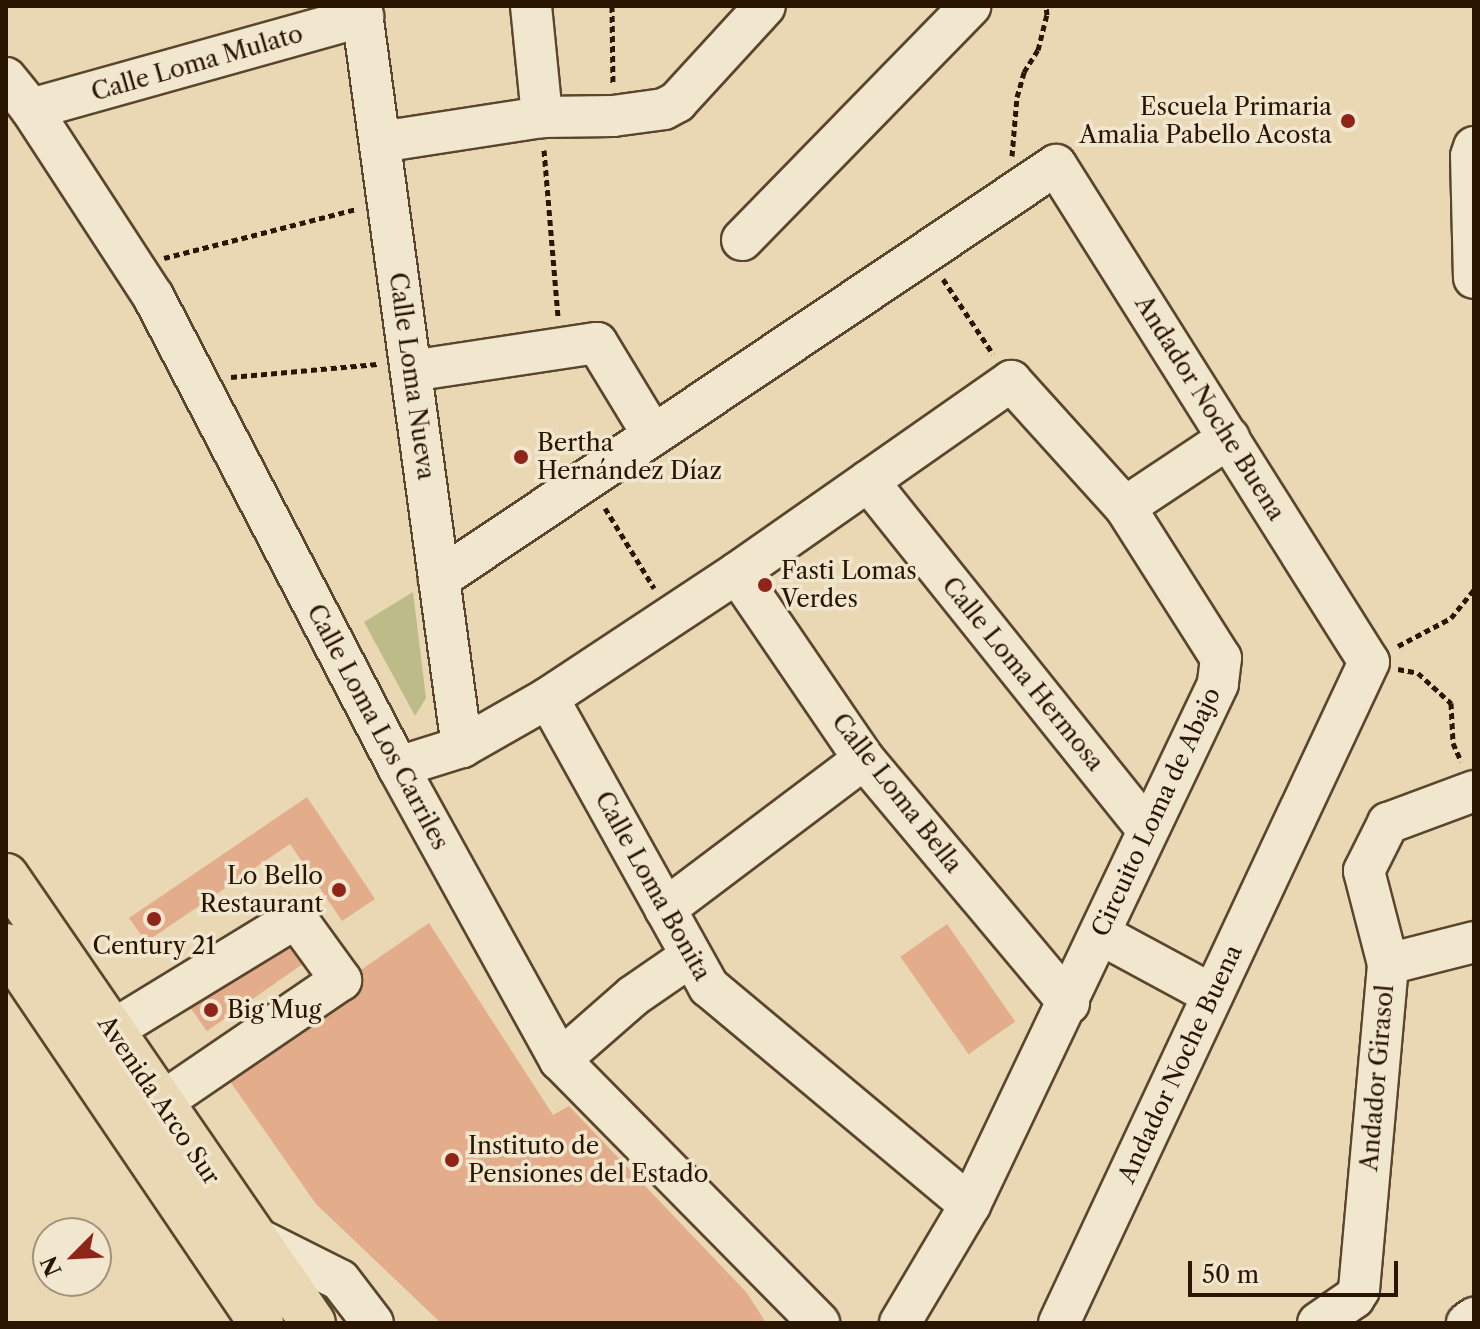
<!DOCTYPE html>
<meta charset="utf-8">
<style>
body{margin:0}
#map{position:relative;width:1480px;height:1329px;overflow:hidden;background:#ead8b4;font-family:"Libre Caslon Text",serif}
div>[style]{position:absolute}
.green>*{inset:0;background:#bdbc89}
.building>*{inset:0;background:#e3ad8c;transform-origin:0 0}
.path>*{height:5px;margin-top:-2.5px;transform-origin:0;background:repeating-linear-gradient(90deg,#2a1500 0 6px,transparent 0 10px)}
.roads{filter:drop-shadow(2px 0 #5a462d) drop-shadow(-2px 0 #5a462d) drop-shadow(0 2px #5a462d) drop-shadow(0 -2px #5a462d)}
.minor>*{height:40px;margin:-20px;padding:0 20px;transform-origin:20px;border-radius:20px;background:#f1e6ce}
.major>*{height:44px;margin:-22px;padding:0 22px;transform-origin:22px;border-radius:22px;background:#ead8b4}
.dots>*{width:22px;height:22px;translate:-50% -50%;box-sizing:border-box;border:4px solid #f1e6ce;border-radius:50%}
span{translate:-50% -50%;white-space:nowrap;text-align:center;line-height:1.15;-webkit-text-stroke:7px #f1e6ce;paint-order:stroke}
.street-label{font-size:24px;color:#2a1500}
.poi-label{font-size:24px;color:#2a1500}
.right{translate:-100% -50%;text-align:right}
.left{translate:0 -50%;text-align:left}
.frame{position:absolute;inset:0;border:8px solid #2a1500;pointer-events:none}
.north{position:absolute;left:32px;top:1217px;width:80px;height:80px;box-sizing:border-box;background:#f1e6ce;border:2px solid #a1927c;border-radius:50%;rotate:246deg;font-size:22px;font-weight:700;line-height:32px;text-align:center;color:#2a1500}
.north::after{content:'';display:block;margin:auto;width:28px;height:36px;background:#8f2418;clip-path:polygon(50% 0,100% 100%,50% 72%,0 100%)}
.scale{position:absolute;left:1188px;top:1261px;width:210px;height:36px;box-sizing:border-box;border:4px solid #2a1500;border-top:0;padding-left:10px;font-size:24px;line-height:28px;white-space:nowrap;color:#2a1500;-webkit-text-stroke:6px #f1e6ce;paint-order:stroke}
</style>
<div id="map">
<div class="green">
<div style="clip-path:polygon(413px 592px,426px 698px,415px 716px,364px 622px)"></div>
</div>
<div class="building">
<div style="clip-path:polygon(307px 797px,375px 899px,342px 921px,290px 844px,146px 942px,129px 918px)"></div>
<div style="clip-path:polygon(429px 923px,553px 1115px,569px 1106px,747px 1293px,766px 1323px,441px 1323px,316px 1204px,220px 1067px)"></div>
<div style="left:947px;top:924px;width:119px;height:57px;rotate:55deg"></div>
<div style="left:295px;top:934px;width:29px;height:128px;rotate:55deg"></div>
</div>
<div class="path">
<div style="left:612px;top:6px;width:77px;rotate:89.3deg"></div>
<div style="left:544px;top:150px;width:167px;rotate:85.2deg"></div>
<div style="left:1012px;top:156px;width:59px;rotate:-85.2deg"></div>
<div style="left:1017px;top:97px;width:26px;rotate:-74deg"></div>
<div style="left:1024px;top:72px;width:26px;rotate:-58deg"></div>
<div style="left:1038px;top:50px;width:36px;rotate:-76deg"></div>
<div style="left:1047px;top:15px;width:9px;rotate:-96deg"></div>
<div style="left:164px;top:258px;width:198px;rotate:-14.3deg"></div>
<div style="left:943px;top:279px;width:90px;rotate:56.3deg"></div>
<div style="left:231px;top:377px;width:147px;rotate:-5.1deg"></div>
<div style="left:605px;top:508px;width:94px;rotate:58.5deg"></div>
<div style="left:1398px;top:646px;width:60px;rotate:-27.8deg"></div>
<div style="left:1451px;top:618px;width:36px;rotate:-51deg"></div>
<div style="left:1398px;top:669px;width:20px;rotate:11deg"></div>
<div style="left:1418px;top:673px;width:45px;rotate:42.3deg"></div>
<div style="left:1451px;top:703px;width:40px;rotate:87.1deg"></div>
<div style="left:1453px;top:743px;width:20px;rotate:66deg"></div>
</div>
<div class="roads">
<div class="minor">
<div style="left:361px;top:6px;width:748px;rotate:82.24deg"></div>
<div style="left:531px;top:6px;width:112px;rotate:84.3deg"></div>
<div style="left:6px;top:78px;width:40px;rotate:51deg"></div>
<div style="left:31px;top:109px;width:223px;rotate:56.9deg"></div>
<div style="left:153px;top:296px;width:531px;rotate:62.52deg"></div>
<div style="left:398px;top:767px;width:335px;rotate:61.1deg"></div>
<div style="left:560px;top:1060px;width:369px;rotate:45.4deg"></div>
<div style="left:31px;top:109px;width:345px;rotate:-15.6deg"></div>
<div style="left:380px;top:142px;width:164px;rotate:-8.8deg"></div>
<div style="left:542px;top:117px;width:71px;rotate:-0.8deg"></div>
<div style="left:613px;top:116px;width:51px;rotate:-7.8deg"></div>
<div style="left:664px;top:109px;width:15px;rotate:-28deg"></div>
<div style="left:677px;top:102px;width:130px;rotate:-47.5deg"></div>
<div style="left:1474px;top:147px;width:9px;rotate:108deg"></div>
<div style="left:1471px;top:156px;width:122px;rotate:88.6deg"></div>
<div style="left:742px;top:240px;width:327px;rotate:-45.7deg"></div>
<div style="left:411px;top:371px;width:188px;rotate:-8.6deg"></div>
<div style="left:597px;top:343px;width:108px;rotate:58.7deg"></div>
<div style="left:868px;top:481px;width:447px;rotate:51.3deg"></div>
<div style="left:1125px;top:507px;width:125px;rotate:-33.6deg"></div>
<div style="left:737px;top:573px;width:225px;rotate:55.7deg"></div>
<div style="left:864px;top:759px;width:319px;rotate:50deg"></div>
<div style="left:439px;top:579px;width:743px;rotate:-33.86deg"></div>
<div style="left:1056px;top:165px;width:587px;rotate:57.8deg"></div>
<div style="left:1369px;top:662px;width:730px;rotate:115.13deg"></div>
<div style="left:548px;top:698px;width:331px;rotate:60.9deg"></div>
<div style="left:709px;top:987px;width:340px;rotate:39.9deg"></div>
<div style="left:398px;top:767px;width:67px;rotate:-17.4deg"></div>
<div style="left:462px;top:747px;width:99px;rotate:-29.7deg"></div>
<div style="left:548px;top:698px;width:227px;rotate:-33.5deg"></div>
<div style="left:737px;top:573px;width:335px;rotate:-35deg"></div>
<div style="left:1011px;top:381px;width:170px;rotate:47.9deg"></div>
<div style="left:1125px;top:507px;width:179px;rotate:57.6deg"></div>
<div style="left:1221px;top:658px;width:26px;rotate:97deg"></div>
<div style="left:1218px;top:684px;width:577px;rotate:115.45deg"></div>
<div style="left:970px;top:1205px;width:137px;rotate:120.7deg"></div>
<div style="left:665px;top:909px;width:249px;rotate:-37deg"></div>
<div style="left:1100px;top:934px;width:126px;rotate:28.4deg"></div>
<div style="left:1388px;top:964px;width:89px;rotate:-14.3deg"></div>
<div style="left:111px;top:1031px;width:213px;rotate:-31.4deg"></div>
<div style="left:293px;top:920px;width:6px;rotate:18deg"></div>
<div style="left:299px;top:922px;width:72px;rotate:54.1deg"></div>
<div style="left:341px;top:980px;width:218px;rotate:145.7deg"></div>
<div style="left:560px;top:1060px;width:97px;rotate:-41.2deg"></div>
<div style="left:633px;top:996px;width:70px;rotate:-34.6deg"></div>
<div style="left:252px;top:1236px;width:98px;rotate:26.6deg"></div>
<div style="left:340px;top:1280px;width:54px;rotate:52.5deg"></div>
<div style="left:1318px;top:1323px;width:44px;rotate:-34.8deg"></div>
<div style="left:1354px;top:1298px;width:9px;rotate:-58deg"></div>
<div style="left:1359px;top:1290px;width:327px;rotate:-84.9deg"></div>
<div style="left:1388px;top:964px;width:96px;rotate:-104.5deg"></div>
<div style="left:1364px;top:871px;width:54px;rotate:-63.4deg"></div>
<div style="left:1388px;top:823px;width:92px;rotate:-20.4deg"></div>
<div style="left:1467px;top:1323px;width:9px;rotate:-36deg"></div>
</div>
<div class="major">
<div style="left:6px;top:876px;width:542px;rotate:55.52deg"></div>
<div style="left:6px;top:946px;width:455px;rotate:55.9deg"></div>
</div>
</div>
<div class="dots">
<div style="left:1348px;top:121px;background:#8f2418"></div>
<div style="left:521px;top:457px;background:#8f2418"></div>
<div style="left:765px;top:585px;background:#8f2418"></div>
<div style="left:339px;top:890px;background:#8f2418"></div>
<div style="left:154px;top:919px;background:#8f2418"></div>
<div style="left:211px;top:1010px;background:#8f2418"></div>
<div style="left:452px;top:1160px;background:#8f2418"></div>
</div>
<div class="street-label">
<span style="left:197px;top:63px;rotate:-16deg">Calle Loma Mulato</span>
<span style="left:412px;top:376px;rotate:82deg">Calle Loma Nueva</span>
<span style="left:1210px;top:408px;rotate:58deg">Andador Noche Buena</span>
<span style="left:1023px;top:674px;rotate:51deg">Calle Loma Hermosa</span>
<span style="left:378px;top:727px;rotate:62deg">Calle Loma Los Carriles</span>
<span style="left:897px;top:793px;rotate:52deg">Calle Loma Bella</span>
<span style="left:1156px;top:812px;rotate:-65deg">Circuito Loma de Abajo</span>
<span style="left:653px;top:886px;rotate:61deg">Calle Loma Bonita</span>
<span style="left:1180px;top:1064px;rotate:-65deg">Andador Noche Buena</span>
<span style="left:1377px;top:1078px;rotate:-85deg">Andador Girasol</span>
<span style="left:159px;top:1100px;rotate:56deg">Avenida Arco Sur</span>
</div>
<div class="poi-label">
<span class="right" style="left:1332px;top:121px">Escuela Primaria<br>Amalia Pabello Acosta</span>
<span class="left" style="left:537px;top:457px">Bertha<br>Hernández Díaz</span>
<span class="left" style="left:781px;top:585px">Fasti Lomas<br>Verdes</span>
<span class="right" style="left:323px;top:890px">Lo Bello<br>Restaurant</span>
<span style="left:154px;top:946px">Century 21</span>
<span class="left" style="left:227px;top:1010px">Big Mug</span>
<span class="left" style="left:468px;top:1160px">Instituto de<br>Pensiones del Estado</span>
</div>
<div class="frame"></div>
<div class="north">N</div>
<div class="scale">50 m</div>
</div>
